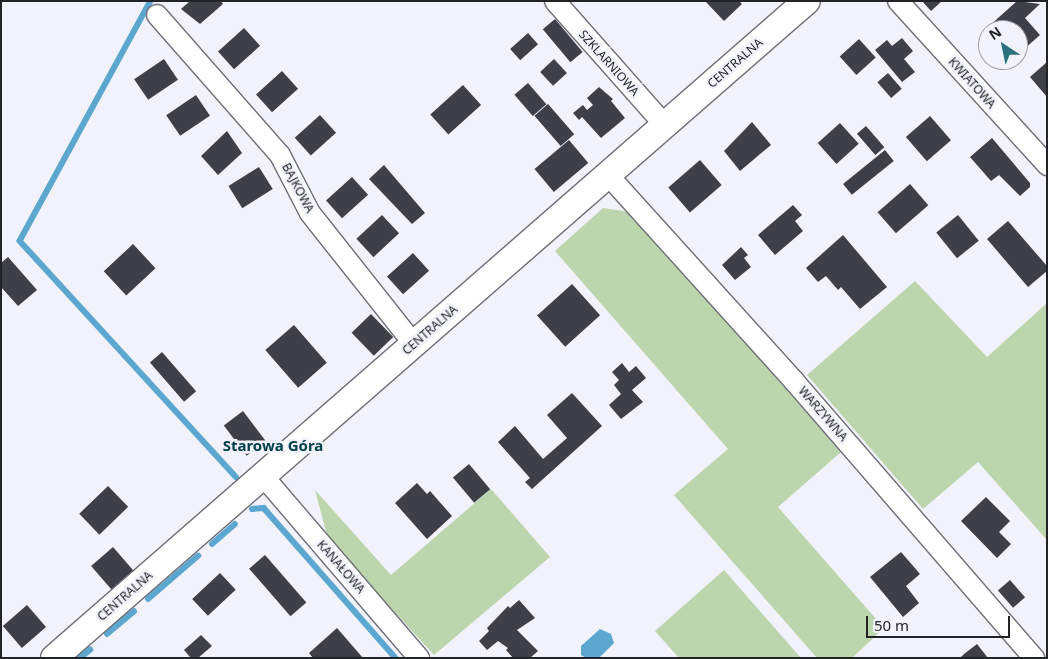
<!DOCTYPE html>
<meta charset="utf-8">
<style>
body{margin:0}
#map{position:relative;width:1048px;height:659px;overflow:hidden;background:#f1f2fb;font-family:"Noto Sans",sans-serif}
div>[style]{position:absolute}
.green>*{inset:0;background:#bcd5ad}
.water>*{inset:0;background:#5ba7d0}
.stream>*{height:5.5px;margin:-2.75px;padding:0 2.75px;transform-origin:2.75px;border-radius:2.75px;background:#5ba7d0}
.building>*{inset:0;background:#3f4047;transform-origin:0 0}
.roads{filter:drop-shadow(1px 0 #6f6f78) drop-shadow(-1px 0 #6f6f78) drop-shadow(0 1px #6f6f78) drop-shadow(0 -1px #6f6f78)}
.minor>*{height:20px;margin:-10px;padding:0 10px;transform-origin:10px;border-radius:10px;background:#fff}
.tertiary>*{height:26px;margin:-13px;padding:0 13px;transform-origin:13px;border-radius:13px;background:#fff}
span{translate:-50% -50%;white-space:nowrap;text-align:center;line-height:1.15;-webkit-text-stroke:5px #f1f2fb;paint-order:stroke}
.street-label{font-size:12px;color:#222326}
.quarter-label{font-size:15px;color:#00404a;font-weight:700}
.frame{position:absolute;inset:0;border:2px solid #222326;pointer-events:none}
.north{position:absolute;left:978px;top:20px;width:50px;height:50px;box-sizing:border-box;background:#f1f2fb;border:1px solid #9e9fa6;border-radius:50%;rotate:326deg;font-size:14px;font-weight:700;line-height:20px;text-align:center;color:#222326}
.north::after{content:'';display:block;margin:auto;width:18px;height:22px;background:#2a707d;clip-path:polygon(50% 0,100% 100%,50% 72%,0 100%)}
.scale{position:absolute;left:866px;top:616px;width:144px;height:22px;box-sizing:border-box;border:2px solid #222326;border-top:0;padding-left:6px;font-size:15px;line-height:18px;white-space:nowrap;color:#222326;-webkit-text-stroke:4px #f1f2fb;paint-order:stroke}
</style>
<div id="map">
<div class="green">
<div style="clip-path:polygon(603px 208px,631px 212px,841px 452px,778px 507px,884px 628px,852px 658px,817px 658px,674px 495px,728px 449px,555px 251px)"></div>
<div style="clip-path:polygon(915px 281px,987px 357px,1047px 303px,1047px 540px,978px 462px,923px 509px,807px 375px)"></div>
<div style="clip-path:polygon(491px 489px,550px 557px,434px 655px,328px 539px,315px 490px,391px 575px)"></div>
<div style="clip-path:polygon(724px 570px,801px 658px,679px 658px,655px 631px)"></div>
</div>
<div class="water">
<div style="clip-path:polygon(600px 629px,611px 634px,614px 643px,600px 657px,586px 658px,581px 655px,581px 646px)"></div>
</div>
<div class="stream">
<div style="left:151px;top:1px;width:273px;rotate:118.6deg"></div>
<div style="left:20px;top:241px;width:320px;rotate:47.5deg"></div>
<div style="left:252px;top:509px;width:12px;rotate:-5deg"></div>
<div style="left:264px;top:508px;width:200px;rotate:48.7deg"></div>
<div style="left:212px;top:544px;width:30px;rotate:-41deg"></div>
<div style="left:148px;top:599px;width:66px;rotate:-40.7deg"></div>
<div style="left:107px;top:634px;width:35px;rotate:-40deg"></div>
<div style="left:80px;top:658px;width:13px;rotate:-39deg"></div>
</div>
<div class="building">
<div style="clip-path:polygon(190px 1px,221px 1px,223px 4px,200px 24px,181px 9px)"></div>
<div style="clip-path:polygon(705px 1px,739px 1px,742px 4px,724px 21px)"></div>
<div style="clip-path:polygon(922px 1px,942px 1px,931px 11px)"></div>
<div style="clip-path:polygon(1017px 1px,1040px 4px,1025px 18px,1040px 35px,1023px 50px,1018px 44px,1018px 30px,987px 28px)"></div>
<div style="left:555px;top:19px;width:43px;height:16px;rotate:50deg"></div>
<div style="left:244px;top:28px;width:24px;height:35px;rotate:48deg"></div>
<div style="left:528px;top:33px;width:15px;height:24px;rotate:48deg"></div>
<div style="clip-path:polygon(902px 38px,913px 51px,904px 59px,915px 72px,902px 82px,875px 50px,887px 40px,892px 46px)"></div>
<div style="left:859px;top:39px;width:25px;height:26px;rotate:48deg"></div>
<div style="left:164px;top:59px;width:25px;height:36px;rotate:56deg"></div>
<div style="left:554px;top:59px;width:19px;height:19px;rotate:47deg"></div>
<div style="clip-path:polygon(1047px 62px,1047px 97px,1030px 77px)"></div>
<div style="left:282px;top:71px;width:24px;height:35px;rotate:48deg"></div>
<div style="left:888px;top:73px;width:21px;height:14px;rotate:49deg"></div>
<div style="left:528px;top:83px;width:28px;height:18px;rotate:49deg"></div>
<div style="left:463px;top:85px;width:27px;height:44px;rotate:48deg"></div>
<div style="clip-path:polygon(599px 87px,613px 99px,611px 101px,625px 118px,601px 138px,582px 117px,579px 120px,573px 113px,583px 105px,587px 110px,593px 105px,587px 98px)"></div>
<div style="left:196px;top:95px;width:25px;height:36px;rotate:56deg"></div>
<div style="left:548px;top:104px;width:40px;height:18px;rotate:49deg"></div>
<div style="left:320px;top:115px;width:24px;height:34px;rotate:48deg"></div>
<div style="left:930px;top:116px;width:32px;height:32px;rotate:49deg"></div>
<div style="clip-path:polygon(752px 122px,771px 145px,740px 171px,724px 151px)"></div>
<div style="left:840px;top:123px;width:28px;height:30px;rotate:48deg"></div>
<div style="left:866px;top:126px;width:28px;height:12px;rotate:49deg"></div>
<div style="clip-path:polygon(227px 131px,242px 153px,218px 175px,201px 156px)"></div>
<div style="clip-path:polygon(992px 138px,1030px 183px,1030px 187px,1020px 196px,999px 175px,991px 181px,970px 157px)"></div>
<div style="left:569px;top:140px;width:30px;height:45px;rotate:50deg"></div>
<div style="left:885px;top:150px;width:14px;height:54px;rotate:51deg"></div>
<div style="left:700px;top:160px;width:33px;height:42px;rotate:49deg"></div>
<div style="clip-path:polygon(384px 165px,425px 213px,412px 224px,369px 179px)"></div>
<div style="left:259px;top:167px;width:26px;height:36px;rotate:58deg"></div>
<div style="left:352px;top:177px;width:24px;height:35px;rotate:48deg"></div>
<div style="left:910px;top:184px;width:28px;height:43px;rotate:49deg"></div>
<div style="clip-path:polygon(793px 205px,802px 215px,795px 221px,803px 231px,775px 255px,758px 235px)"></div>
<div style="left:382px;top:215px;width:25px;height:35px;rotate:47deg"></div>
<div style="left:958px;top:215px;width:33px;height:28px;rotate:51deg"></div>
<div style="clip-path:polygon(1008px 221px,1047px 266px,1047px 271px,1028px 287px,987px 239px)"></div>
<div style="clip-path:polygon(843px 235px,887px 287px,860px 309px,841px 287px,838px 290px,826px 276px,818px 282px,806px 268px)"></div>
<div style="left:133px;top:244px;width:33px;height:40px;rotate:47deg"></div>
<div style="clip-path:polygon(741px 247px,748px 255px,744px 258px,751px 267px,735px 280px,722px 265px)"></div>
<div style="left:413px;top:253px;width:24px;height:35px;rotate:48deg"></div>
<div style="clip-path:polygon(8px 257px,37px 290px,18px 306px,1px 287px,1px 263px)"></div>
<div style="left:572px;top:284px;width:42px;height:47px;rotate:48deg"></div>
<div style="left:371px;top:314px;width:32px;height:27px;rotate:46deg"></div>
<div style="left:294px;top:325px;width:50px;height:38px;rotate:49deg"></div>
<div style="left:162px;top:352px;width:52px;height:16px;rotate:49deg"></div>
<div style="clip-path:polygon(622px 363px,629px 372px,636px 366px,646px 378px,632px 390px,643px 402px,621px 419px,609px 405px,621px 394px,614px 385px,619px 380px,612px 372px)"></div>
<div style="clip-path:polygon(572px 393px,602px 426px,532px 489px,525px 482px,530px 478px,498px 442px,515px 426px,543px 459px,567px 438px,547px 415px)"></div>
<div style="left:243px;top:411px;width:38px;height:24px;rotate:53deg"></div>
<div style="left:469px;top:464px;width:33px;height:21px;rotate:50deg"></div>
<div style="clip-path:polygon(417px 483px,427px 494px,430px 491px,452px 516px,427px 539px,395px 503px)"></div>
<div style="left:108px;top:486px;width:29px;height:40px;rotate:46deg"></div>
<div style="clip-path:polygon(986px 497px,1010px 521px,999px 532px,1011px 544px,997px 558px,961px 521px)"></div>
<div style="left:113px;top:547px;width:33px;height:29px;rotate:49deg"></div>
<div style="clip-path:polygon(901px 552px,920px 574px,906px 586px,919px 603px,903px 617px,870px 577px)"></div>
<div style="left:265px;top:555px;width:63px;height:21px;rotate:49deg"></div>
<div style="left:220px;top:573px;width:23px;height:38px;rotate:47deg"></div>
<div style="left:1010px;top:580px;width:23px;height:16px;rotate:49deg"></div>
<div style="clip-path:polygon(519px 600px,535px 618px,517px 630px,538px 651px,530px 658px,513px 658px,506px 650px,508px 648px,498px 641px,487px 650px,479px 641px,489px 631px,487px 628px,508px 606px,510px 608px)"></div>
<div style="left:27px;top:605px;width:29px;height:32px;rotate:49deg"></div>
<div style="clip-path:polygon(337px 628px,363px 658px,313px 658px,309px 653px)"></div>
<div style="clip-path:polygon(201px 635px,212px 646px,198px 658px,191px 658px,184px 650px)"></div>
<div style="clip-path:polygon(977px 644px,988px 658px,960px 658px,964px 654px)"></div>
</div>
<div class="roads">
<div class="minor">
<div style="left:555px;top:1px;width:164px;rotate:48.5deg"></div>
<div style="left:898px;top:1px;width:222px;rotate:47.7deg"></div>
<div style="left:157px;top:15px;width:186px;rotate:48.7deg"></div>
<div style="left:280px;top:155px;width:65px;rotate:62.7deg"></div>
<div style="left:310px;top:213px;width:167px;rotate:51.6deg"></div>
<div style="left:608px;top:175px;width:278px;rotate:47.9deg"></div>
<div style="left:794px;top:381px;width:367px;rotate:49.1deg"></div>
<div style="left:263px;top:476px;width:240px;rotate:49.4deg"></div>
</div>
<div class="tertiary">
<div style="left:54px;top:658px;width:999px;rotate:-41.11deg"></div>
</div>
</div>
<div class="street-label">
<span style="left:609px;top:63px;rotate:48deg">SZKLARNIOWA</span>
<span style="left:735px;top:63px;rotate:-41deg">CENTRALNA</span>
<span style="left:972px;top:83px;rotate:48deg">KWIATOWA</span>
<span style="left:298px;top:188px;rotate:62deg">BAJKOWA</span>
<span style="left:430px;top:330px;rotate:-41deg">CENTRALNA</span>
<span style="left:823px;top:414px;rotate:49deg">WARZYWNA</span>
<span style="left:341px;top:567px;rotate:49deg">KANAŁOWA</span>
<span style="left:125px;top:596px;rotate:-41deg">CENTRALNA</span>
</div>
<div class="quarter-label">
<span style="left:273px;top:446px">Starowa Góra</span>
</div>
<div class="frame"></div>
<div class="north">N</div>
<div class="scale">50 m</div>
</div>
